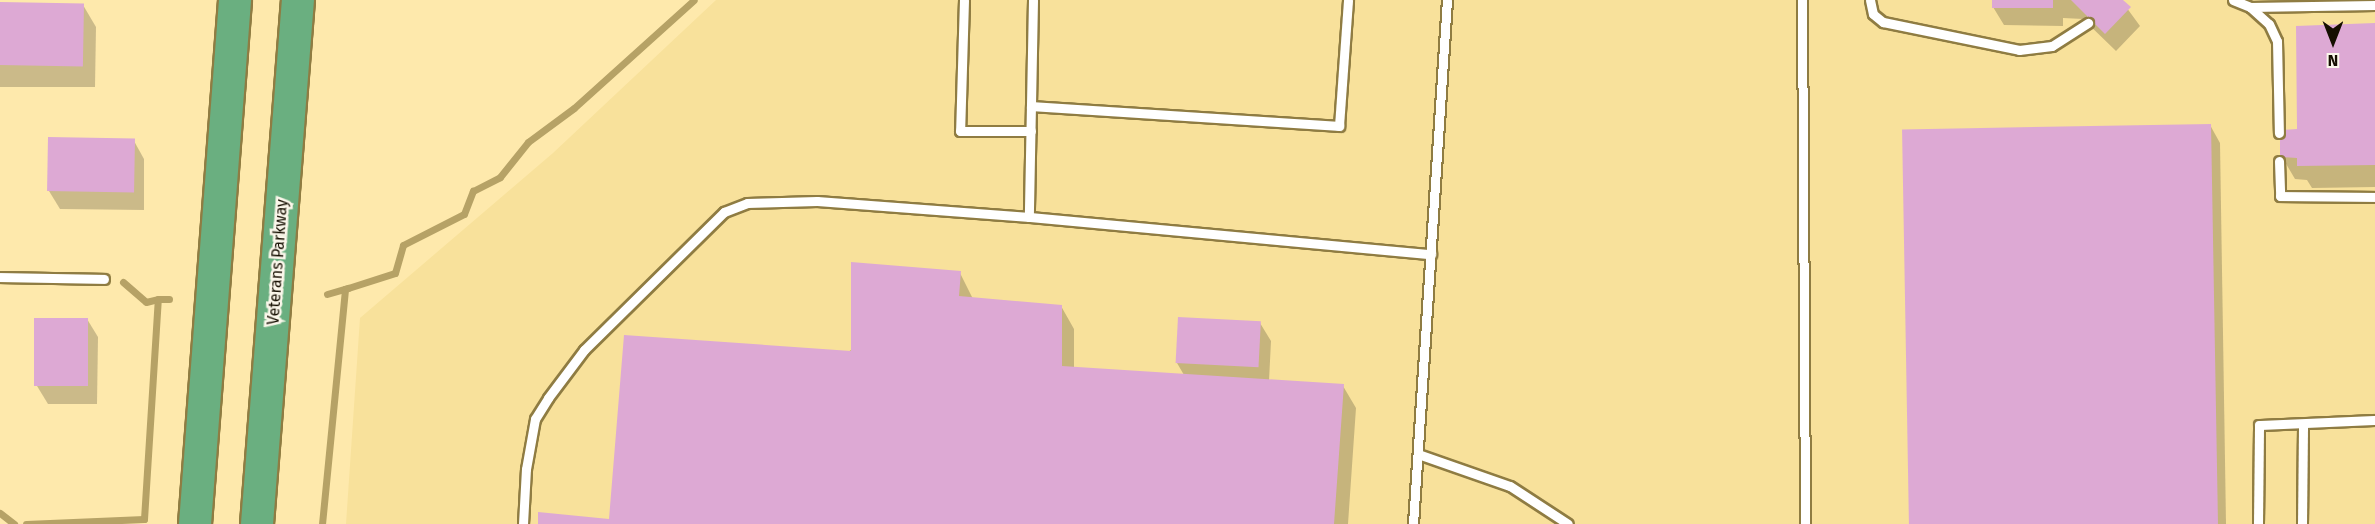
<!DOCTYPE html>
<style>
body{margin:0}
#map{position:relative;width:2375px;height:524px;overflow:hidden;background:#fee9ac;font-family:"Fira Sans",sans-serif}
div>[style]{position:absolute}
.built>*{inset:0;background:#f8e19b}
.shadow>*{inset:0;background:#0003}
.stream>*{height:7px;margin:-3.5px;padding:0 3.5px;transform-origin:3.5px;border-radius:3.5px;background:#b6a266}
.building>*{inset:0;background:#dda9d4;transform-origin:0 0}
.roads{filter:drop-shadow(2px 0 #8f7c42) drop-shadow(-2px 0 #8f7c42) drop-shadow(0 2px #8f7c42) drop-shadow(0 -2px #8f7c42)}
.service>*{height:9px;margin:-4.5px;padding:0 4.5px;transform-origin:4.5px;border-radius:4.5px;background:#fff}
.trunk>*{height:32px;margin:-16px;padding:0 16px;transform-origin:16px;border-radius:16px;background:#6aaf80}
span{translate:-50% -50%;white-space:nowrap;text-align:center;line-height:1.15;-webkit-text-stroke:5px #fbf7eb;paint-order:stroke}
.street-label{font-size:16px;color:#150e00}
.north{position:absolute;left:2303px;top:12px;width:60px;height:60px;-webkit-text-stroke:4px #fbf7eb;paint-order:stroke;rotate:180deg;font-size:16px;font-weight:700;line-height:24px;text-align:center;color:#150e00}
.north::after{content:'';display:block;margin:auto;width:21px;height:27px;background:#150e00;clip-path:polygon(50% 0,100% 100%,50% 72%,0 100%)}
</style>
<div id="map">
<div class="built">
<div style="clip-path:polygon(716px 0,2375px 0,2375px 524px,346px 524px,360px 318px,553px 153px)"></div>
</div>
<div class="shadow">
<div style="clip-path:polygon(1994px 0,2121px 0,2140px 26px,2116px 51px,2083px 19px,2063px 18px,2063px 26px,2004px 25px,1993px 7px)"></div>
<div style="clip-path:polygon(0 4px,83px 5px,96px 27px,95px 87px,0 87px)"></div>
<div style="clip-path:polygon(2375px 25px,2375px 187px,2312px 188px,2307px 180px,2295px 179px,2282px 157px)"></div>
<div style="clip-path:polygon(2210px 125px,2220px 143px,2226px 524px,1909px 524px)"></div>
<div style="clip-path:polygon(134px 141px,144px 159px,144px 210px,60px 209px,49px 191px)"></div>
<div style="clip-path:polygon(960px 273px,973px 299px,1061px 306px,1074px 329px,1074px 368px,1184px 375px,1177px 363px,1260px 323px,1271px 341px,1269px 381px,1343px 386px,1356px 408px,1348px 524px,540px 524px,610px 520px)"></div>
<div style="clip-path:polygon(36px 319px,87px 319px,98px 337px,97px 404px,48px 404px,37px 386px)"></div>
</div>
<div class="stream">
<div style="left:123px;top:282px;width:30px;rotate:41deg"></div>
<div style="left:146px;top:302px;width:12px;rotate:-14deg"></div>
<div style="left:327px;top:294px;width:22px;rotate:-16deg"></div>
<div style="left:0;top:513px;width:18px;rotate:38deg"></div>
<div style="left:26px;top:524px;width:118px;rotate:-2.4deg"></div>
<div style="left:144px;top:519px;width:220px;rotate:-86.4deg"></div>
<div style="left:158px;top:299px;width:11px"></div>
<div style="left:322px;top:524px;width:236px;rotate:-84.4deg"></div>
<div style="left:345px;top:289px;width:52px;rotate:-17.7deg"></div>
<div style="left:395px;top:273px;width:29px;rotate:-74deg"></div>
<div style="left:403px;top:245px;width:68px;rotate:-26.9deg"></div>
<div style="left:464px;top:214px;width:25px;rotate:-69deg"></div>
<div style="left:473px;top:191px;width:30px;rotate:-27deg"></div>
<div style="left:500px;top:177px;width:45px;rotate:-51.3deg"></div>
<div style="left:528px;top:142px;width:57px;rotate:-36.5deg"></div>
<div style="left:574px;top:108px;width:161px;rotate:-42deg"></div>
</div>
<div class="building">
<div style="left:1992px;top:0;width:61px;height:8px"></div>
<div style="clip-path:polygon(2071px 0,2123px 0,2131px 7px,2105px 34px)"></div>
<div style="left:0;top:2px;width:84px;height:63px;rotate:1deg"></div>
<div style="clip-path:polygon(2375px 23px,2375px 165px,2297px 166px,2297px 158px,2280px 157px,2280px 130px,2297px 129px,2296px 26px)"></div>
<div style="left:2211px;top:124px;width:400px;height:309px;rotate:89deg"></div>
<div style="left:48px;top:137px;width:87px;height:54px;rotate:1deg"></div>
<div style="clip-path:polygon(851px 262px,961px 271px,959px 296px,1062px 305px,1062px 366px,1344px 384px,1334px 524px,538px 524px,538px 512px,609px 519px,624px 335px,851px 351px)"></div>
<div style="left:1178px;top:317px;width:83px;height:46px;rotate:3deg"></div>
<div style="left:34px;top:318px;width:54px;height:68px"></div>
</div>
<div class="roads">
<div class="service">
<div style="left:964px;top:0;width:131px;rotate:91.7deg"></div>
<div style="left:960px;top:131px;width:71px"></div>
<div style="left:1033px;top:0;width:217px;rotate:91.1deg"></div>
<div style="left:1029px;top:217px;width:404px;rotate:5.3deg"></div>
<div style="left:1802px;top:0;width:524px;rotate:89.67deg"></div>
<div style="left:1870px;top:0;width:14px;rotate:78deg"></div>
<div style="left:1873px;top:14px;width:13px;rotate:39deg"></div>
<div style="left:1883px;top:22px;width:139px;rotate:11.6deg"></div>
<div style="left:2019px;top:50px;width:33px;rotate:-7deg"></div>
<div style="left:2052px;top:46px;width:43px;rotate:-32.6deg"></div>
<div style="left:2233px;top:0;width:18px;rotate:22deg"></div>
<div style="left:2250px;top:7px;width:25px;rotate:42deg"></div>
<div style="left:2269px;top:24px;width:19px;rotate:65deg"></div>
<div style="left:2277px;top:41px;width:92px;rotate:88.8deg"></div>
<div style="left:2250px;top:7px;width:125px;rotate:-0.9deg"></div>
<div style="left:1031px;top:106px;width:309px;rotate:3.7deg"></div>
<div style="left:1339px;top:126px;width:126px;rotate:-85.9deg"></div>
<div style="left:2279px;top:161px;width:35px;rotate:88deg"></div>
<div style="left:2280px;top:196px;width:95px;rotate:0.6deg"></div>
<div style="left:0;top:277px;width:104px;rotate:1.1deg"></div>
<div style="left:1418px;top:454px;width:97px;rotate:19.2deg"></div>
<div style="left:1510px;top:486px;width:69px;rotate:33.2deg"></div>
<div style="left:523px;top:524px;width:55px;rotate:-86.9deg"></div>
<div style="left:526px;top:469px;width:51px;rotate:-79.8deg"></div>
<div style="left:535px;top:419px;width:25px;rotate:-58deg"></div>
<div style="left:548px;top:398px;width:60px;rotate:-53.1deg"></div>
<div style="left:584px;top:350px;width:197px;rotate:-44.6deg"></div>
<div style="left:724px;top:212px;width:25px;rotate:-21deg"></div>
<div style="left:747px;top:203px;width:70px;rotate:-1.6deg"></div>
<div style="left:817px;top:201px;width:213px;rotate:4.3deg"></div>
<div style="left:1413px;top:524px;width:525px;rotate:-86.29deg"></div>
<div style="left:2258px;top:524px;width:99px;rotate:-89.4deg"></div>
<div style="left:2259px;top:425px;width:116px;rotate:-2.5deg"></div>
<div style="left:2302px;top:524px;width:100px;rotate:-89.4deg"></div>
</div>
<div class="trunk">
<div style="left:195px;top:524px;width:526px;rotate:-85.63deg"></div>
<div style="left:257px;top:524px;width:526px;rotate:-85.53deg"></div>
</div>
</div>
<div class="street-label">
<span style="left:278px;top:262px;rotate:-86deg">Veterans Parkway</span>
</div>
<div class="north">N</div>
</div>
